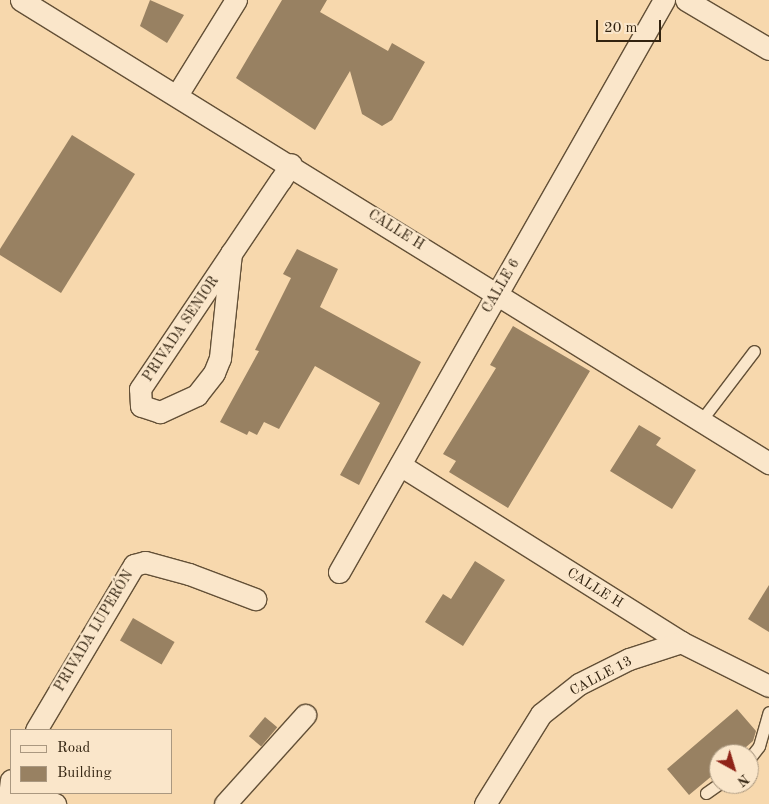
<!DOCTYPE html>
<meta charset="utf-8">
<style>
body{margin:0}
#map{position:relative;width:769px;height:804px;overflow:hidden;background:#f7d8ad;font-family:"Old Standard TT",serif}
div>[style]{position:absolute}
.building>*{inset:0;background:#988162;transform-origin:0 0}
.roads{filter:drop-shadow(1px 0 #635037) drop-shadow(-1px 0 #635037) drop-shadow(0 1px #635037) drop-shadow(0 -1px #635037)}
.service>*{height:11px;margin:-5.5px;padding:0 5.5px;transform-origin:5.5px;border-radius:5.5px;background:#fae6ca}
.minor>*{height:21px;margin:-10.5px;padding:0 10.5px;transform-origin:10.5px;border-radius:10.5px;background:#fae6ca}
span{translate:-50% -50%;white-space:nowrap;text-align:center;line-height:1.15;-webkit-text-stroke:4.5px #fae6ca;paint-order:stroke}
.street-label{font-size:14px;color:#322310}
.legend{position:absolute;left:10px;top:729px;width:162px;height:65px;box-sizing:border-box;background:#fae6ca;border:1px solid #aa9880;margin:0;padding:6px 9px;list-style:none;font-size:15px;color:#322310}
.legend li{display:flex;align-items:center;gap:10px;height:25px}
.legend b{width:25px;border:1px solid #aa9880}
.north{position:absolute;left:709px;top:744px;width:50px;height:50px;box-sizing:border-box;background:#fae6ca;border:1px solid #aa9880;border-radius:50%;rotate:141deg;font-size:14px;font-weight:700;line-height:20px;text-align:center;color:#322310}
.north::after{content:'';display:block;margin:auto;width:18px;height:22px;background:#8f2418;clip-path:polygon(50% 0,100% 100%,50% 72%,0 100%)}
.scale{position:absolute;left:596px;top:20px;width:65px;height:22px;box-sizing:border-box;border:2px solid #322310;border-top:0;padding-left:6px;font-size:15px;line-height:18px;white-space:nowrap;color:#322310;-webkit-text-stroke:4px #fae6ca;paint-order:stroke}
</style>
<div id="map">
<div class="building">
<div style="clip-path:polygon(150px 0,184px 15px,167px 43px,140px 26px)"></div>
<div style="clip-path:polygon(282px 0,327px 0,320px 12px,388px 51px,392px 43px,425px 62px,392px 120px,382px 126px,362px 114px,350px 71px,315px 130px,236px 78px)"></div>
<div style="clip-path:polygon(72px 135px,135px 174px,61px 293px,0 255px,0 249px)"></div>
<div style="clip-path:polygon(297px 249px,338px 269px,320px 307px,421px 362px,359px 485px,340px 475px,380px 403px,315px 366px,279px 429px,264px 422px,257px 435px,249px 431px,247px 435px,220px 422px,259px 351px,255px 350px,291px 278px,283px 274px)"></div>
<div style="clip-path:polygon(513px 326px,590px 371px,508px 508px,449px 472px,456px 461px,443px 454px,496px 368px,490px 365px)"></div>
<div style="clip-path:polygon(639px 425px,661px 438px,656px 445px,696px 470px,672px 509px,610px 471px)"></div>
<div style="clip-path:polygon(475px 561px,505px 580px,463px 646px,425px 622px,443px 594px,451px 599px)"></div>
<div style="clip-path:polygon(769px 585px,769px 632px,748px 619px)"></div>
<div style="left:133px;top:618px;width:48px;height:26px;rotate:30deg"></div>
<div style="clip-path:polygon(737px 709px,756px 731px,753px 741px,738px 754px,719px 754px,719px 770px,689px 795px,667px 769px)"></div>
<div style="left:265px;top:717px;width:16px;height:25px;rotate:40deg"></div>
</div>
<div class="roads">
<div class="service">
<div style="left:703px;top:418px;width:84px;rotate:-52.7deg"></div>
<div style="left:749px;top:759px;width:16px;rotate:-52deg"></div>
<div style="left:759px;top:746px;width:35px;rotate:-74deg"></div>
<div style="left:706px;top:793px;width:16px;rotate:-35deg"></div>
</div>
<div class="minor">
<div style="left:21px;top:0;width:880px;rotate:31.76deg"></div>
<div style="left:686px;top:0;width:96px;rotate:30.6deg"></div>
<div style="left:177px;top:95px;width:112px;rotate:-58.2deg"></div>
<div style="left:231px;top:253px;width:106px;rotate:96deg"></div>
<div style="left:220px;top:358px;width:16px;rotate:112deg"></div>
<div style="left:214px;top:373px;width:28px;rotate:128deg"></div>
<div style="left:197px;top:395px;width:41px;rotate:155.3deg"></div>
<div style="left:160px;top:412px;width:20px;rotate:-162deg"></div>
<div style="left:141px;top:406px;width:17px;rotate:-93deg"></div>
<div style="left:140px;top:389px;width:251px;rotate:-56.1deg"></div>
<div style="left:280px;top:181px;width:20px;rotate:-57deg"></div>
<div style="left:400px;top:465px;width:332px;rotate:32.2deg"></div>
<div style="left:681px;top:642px;width:98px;rotate:26.6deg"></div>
<div style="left:339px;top:572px;width:658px;rotate:-60.4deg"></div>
<div style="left:36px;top:730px;width:192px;rotate:-59.3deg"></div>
<div style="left:134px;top:565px;width:11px;rotate:-15deg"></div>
<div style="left:145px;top:562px;width:46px;rotate:15.3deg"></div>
<div style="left:189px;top:574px;width:71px;rotate:20.7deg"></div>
<div style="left:8px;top:804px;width:24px;rotate:-83deg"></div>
<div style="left:9px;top:804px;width:31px;rotate:-9deg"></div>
<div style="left:40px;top:799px;width:16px;rotate:18deg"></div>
<div style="left:225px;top:804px;width:120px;rotate:-48deg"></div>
<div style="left:485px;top:804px;width:106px;rotate:-58.1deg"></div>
<div style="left:541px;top:714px;width:48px;rotate:-38.3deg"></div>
<div style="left:579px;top:684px;width:56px;rotate:-26.6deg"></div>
<div style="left:629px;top:659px;width:55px;rotate:-18.1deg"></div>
</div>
</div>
<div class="street-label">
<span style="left:396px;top:230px;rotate:32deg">CALLE H</span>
<span style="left:501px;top:286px;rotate:-60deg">CALLE 6</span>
<span style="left:181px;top:329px;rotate:-56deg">PRIVADA SENIOR</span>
<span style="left:595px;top:588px;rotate:32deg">CALLE H</span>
<span style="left:94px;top:631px;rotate:-59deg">PRIVADA LUPERÓN</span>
<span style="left:601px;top:676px;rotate:-28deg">CALLE 13</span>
</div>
<ul class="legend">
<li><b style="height:6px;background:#fae6ca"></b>Road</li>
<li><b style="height:14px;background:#988162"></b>Building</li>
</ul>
<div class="north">N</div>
<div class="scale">20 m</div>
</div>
